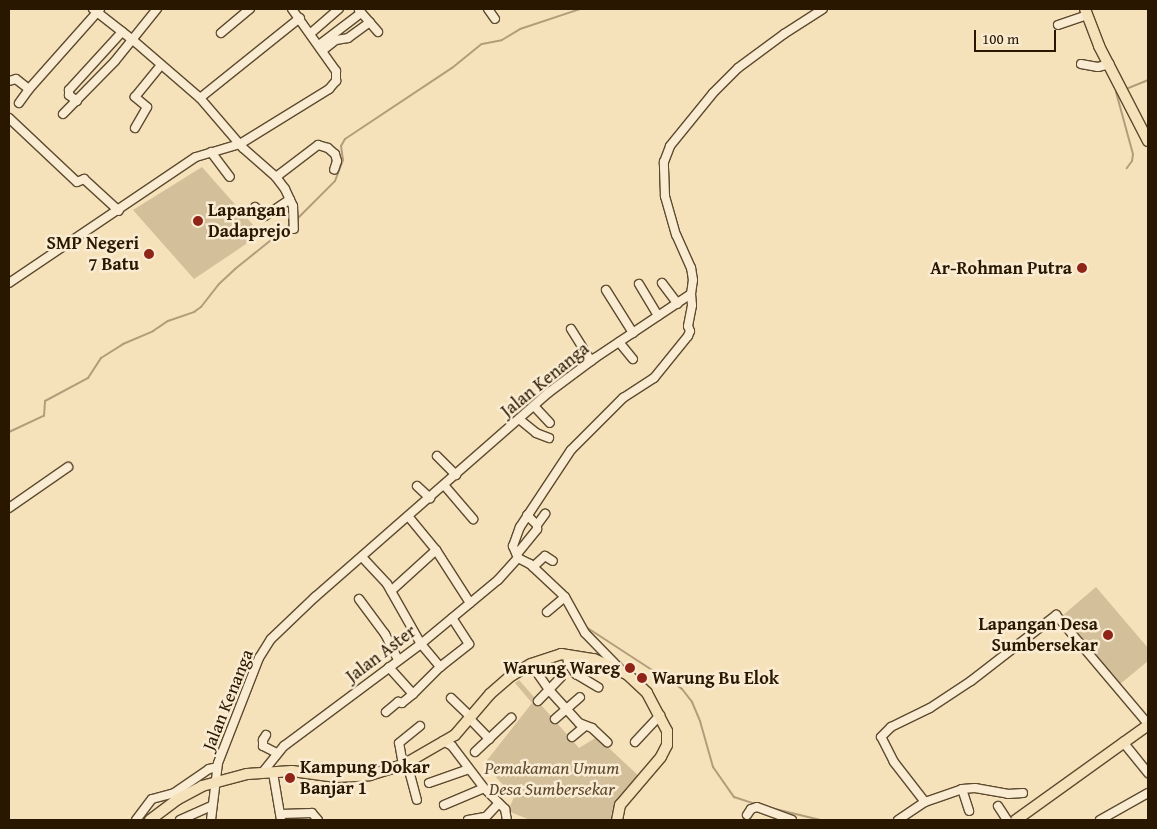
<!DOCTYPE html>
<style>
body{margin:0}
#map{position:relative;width:1157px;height:829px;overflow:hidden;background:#f6e2ba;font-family:"Gentium Book Plus",serif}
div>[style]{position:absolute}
.green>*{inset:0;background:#d3bf9a}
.stream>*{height:2px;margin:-1px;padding:0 1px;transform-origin:1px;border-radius:1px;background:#b19d7b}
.roads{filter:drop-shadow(1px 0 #5d4a2e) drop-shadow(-1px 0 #5d4a2e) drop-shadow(0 1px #5d4a2e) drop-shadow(0 -1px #5d4a2e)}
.minor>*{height:8px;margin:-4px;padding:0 4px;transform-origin:4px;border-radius:4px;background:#f9ecd2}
.major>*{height:10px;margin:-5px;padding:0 5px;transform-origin:5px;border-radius:5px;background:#f6e2ba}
.dots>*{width:14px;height:14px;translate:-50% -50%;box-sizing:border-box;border:2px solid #f9ecd2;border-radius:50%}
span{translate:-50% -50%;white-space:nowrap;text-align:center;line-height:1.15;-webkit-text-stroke:5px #f9ecd2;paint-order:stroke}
.poi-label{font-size:18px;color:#2a1700;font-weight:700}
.left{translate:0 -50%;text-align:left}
.right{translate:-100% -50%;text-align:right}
.street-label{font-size:18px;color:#2a1700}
.park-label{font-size:18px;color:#5d492e;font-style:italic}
.frame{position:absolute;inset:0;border:10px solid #2a1700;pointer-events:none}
.scale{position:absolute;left:974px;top:30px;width:82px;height:22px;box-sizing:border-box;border:2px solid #2a1700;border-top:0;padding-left:6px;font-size:15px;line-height:18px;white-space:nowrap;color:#2a1700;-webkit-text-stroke:4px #f9ecd2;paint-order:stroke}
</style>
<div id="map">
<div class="green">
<div style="clip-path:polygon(202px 167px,261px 234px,194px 279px,133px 210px)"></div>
<div style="clip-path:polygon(1096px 587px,1148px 648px,1148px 661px,1119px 685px,1062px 616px)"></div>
<div style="clip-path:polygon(519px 680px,579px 748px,597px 737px,640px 777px,612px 811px,611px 820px,530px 820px,508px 811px,514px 797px,484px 764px,532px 703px,515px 683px)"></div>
</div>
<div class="stream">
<div style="left:1126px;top:89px;width:24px;rotate:-22deg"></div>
<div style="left:1119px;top:91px;width:3px;rotate:162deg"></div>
<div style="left:1116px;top:92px;width:64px;rotate:74.7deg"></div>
<div style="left:1133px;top:154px;width:7px;rotate:98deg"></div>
<div style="left:1132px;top:161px;width:9px;rotate:126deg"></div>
<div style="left:296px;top:220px;width:55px;rotate:-45deg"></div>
<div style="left:335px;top:181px;width:22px;rotate:-69deg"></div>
<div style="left:343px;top:160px;width:14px;rotate:-98deg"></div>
<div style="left:341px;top:146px;width:8px;rotate:-60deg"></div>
<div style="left:345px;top:139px;width:128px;rotate:-33.6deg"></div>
<div style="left:452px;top:68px;width:38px;rotate:-39deg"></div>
<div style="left:482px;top:44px;width:20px;rotate:-11deg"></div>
<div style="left:502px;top:40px;width:21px;rotate:-31deg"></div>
<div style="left:520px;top:29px;width:63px;rotate:-18.4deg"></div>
<div style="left:9px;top:432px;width:38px;rotate:-25deg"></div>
<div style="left:44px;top:416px;width:15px;rotate:-86deg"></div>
<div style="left:45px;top:401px;width:49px;rotate:-28.1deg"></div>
<div style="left:88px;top:378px;width:24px;rotate:-57deg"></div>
<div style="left:101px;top:358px;width:26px;rotate:-32deg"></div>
<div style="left:123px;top:344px;width:33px;rotate:-23deg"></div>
<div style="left:153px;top:331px;width:18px;rotate:-34deg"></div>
<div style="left:168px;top:321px;width:28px;rotate:-19deg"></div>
<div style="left:194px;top:312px;width:9px;rotate:-36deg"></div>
<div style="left:201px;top:307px;width:29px;rotate:-52deg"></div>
<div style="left:219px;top:284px;width:22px;rotate:-43deg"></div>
<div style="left:235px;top:269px;width:72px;rotate:-38.8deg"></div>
<div style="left:586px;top:627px;width:82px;rotate:33.1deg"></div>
<div style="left:655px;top:672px;width:9px;rotate:18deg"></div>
<div style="left:664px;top:675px;width:23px;rotate:38deg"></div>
<div style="left:682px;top:689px;width:16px;rotate:52deg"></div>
<div style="left:692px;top:702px;width:21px;rotate:67deg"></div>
<div style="left:700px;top:721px;width:48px;rotate:74.2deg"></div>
<div style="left:713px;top:767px;width:37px;rotate:55deg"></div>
<div style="left:734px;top:797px;width:23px;rotate:18deg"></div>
<div style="left:763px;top:806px;width:59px;rotate:13.8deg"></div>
</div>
<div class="roads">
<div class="minor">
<div style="left:93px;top:9px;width:52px;rotate:38deg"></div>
<div style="left:134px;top:41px;width:87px;rotate:40.8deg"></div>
<div style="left:200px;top:98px;width:66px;rotate:49.3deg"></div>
<div style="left:243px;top:148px;width:44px;rotate:41.3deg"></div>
<div style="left:276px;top:177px;width:15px;rotate:53deg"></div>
<div style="left:285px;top:189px;width:19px;rotate:65deg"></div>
<div style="left:293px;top:206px;width:23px;rotate:88deg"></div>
<div style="left:488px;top:9px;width:12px;rotate:55deg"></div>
<div style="left:359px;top:10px;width:29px;rotate:49deg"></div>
<div style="left:1058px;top:25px;width:31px;rotate:-19deg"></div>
<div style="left:221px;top:33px;width:38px;rotate:-40deg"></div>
<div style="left:311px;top:33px;width:37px;rotate:-41deg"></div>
<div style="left:319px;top:45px;width:53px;rotate:-37.3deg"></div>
<div style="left:323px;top:50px;width:16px;rotate:-38deg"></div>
<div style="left:336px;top:40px;width:12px;rotate:-9deg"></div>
<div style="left:348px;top:38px;width:27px;rotate:-36deg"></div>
<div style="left:1081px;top:64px;width:17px;rotate:10deg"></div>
<div style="left:1098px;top:67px;width:12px;rotate:-14deg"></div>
<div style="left:9px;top:81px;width:7px;rotate:-16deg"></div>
<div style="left:16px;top:79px;width:16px;rotate:38deg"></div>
<div style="left:29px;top:89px;width:107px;rotate:-48.4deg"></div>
<div style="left:200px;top:98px;width:128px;rotate:-38.7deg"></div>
<div style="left:77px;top:101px;width:10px;rotate:-143deg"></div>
<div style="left:69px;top:95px;width:5px;rotate:-90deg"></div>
<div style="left:69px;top:90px;width:79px;rotate:-47.6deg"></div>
<div style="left:19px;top:103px;width:17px;rotate:-54deg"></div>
<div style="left:63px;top:114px;width:74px;rotate:-45.5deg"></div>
<div style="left:115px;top:61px;width:67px;rotate:-51.1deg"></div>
<div style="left:9px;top:118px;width:93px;rotate:43.3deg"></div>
<div style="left:77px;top:182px;width:8px;rotate:-23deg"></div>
<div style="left:84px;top:179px;width:47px;rotate:42.4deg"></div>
<div style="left:135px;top:128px;width:24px;rotate:-60deg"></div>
<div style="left:147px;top:107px;width:16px;rotate:-140deg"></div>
<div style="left:135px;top:97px;width:41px;rotate:-50.9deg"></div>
<div style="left:211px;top:152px;width:31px;rotate:53deg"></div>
<div style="left:276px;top:177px;width:53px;rotate:-37.3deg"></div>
<div style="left:318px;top:145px;width:10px;rotate:17deg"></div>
<div style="left:328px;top:148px;width:9px;rotate:41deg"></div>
<div style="left:335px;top:154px;width:7px;rotate:74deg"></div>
<div style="left:337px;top:161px;width:9px;rotate:108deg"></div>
<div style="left:255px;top:207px;width:13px;rotate:42deg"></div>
<div style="left:265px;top:216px;width:30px;rotate:-34deg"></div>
<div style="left:9px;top:283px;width:225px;rotate:-34deg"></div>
<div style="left:196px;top:157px;width:46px;rotate:-16.5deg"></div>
<div style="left:240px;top:144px;width:105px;rotate:-31.7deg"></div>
<div style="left:329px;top:89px;width:11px;rotate:-49deg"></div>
<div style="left:336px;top:81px;width:10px;rotate:-90deg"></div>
<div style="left:336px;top:71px;width:76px;rotate:-125.4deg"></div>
<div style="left:662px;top:283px;width:26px;rotate:53deg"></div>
<div style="left:639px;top:284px;width:37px;rotate:59deg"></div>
<div style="left:606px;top:290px;width:51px;rotate:57.9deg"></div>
<div style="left:571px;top:329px;width:38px;rotate:58deg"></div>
<div style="left:619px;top:342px;width:22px;rotate:51deg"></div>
<div style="left:534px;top:406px;width:23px;rotate:47deg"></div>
<div style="left:519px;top:419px;width:22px;rotate:39deg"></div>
<div style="left:536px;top:433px;width:14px;rotate:21deg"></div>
<div style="left:437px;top:456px;width:27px;rotate:45deg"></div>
<div style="left:444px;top:485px;width:45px;rotate:49.5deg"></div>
<div style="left:417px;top:486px;width:18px;rotate:43deg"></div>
<div style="left:9px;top:508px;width:72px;rotate:-34.8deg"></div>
<div style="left:408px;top:516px;width:44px;rotate:50.5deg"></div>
<div style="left:436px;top:550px;width:63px;rotate:57.3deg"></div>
<div style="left:537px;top:525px;width:14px;rotate:-54deg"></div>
<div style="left:517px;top:554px;width:32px;rotate:-51deg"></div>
<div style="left:537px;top:529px;width:4px;rotate:-90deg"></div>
<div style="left:537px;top:525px;width:14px;rotate:-135deg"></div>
<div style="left:362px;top:557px;width:37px;rotate:47deg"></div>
<div style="left:387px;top:584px;width:69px;rotate:60.5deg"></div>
<div style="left:421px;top:644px;width:30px;rotate:50deg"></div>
<div style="left:440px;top:667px;width:38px;rotate:135deg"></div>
<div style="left:413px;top:694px;width:36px;rotate:-132deg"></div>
<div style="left:518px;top:558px;width:13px;rotate:-113deg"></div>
<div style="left:513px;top:546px;width:20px;rotate:-70deg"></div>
<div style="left:520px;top:527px;width:92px;rotate:-56.5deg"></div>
<div style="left:571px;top:450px;width:74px;rotate:-45deg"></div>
<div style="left:623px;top:398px;width:37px;rotate:-33deg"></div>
<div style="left:654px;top:378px;width:54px;rotate:-51deg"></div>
<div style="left:688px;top:336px;width:5px;rotate:-68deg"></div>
<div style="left:690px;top:331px;width:5px;rotate:-112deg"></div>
<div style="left:688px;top:326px;width:21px;rotate:-79deg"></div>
<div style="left:692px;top:305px;width:11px;rotate:-95deg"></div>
<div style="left:518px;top:558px;width:13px;rotate:27deg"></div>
<div style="left:530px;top:564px;width:48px;rotate:43.3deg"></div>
<div style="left:565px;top:597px;width:41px;rotate:60.9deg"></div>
<div style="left:585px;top:633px;width:54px;rotate:45.7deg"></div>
<div style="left:533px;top:567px;width:16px;rotate:-43deg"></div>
<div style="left:545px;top:556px;width:9px;rotate:32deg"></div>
<div style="left:391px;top:591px;width:61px;rotate:-42.3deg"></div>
<div style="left:359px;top:599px;width:44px;rotate:53.4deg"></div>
<div style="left:385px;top:634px;width:29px;rotate:63deg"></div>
<div style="left:547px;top:612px;width:23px;rotate:-40deg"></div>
<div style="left:567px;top:654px;width:9px;rotate:84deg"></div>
<div style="left:568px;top:663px;width:14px;rotate:54deg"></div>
<div style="left:576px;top:674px;width:26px;rotate:31deg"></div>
<div style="left:531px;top:664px;width:32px;rotate:55deg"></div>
<div style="left:549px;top:690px;width:45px;rotate:47.7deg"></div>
<div style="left:579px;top:723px;width:14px;rotate:21deg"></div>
<div style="left:592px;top:728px;width:21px;rotate:43deg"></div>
<div style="left:440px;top:667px;width:37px;rotate:-38deg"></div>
<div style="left:469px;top:644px;width:31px;rotate:-123deg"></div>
<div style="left:451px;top:698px;width:28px;rotate:44deg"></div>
<div style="left:538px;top:701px;width:33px;rotate:-46deg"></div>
<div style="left:386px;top:712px;width:16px;rotate:-40deg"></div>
<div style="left:398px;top:702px;width:4px;rotate:14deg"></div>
<div style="left:402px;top:703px;width:14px;rotate:-39deg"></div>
<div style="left:470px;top:719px;width:28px;rotate:46deg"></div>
<div style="left:555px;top:719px;width:33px;rotate:-41deg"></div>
<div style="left:266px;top:735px;width:6px;rotate:121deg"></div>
<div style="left:263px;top:740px;width:6px;rotate:90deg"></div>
<div style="left:263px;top:746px;width:16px;rotate:27deg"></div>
<div style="left:572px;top:737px;width:17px;rotate:-40deg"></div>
<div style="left:443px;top:741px;width:10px;rotate:29deg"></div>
<div style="left:452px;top:746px;width:53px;rotate:52.7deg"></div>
<div style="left:484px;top:788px;width:30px;rotate:45deg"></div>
<div style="left:505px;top:809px;width:11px;rotate:80deg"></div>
<div style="left:635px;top:742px;width:37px;rotate:-47deg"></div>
<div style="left:1123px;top:742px;width:40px;rotate:51deg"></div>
<div style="left:475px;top:752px;width:50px;rotate:-43.4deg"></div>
<div style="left:407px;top:763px;width:38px;rotate:75deg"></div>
<div style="left:403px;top:765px;width:22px;rotate:-100deg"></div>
<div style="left:399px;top:743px;width:27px;rotate:-39deg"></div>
<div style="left:262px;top:773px;width:35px;rotate:-51deg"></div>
<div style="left:284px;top:746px;width:172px;rotate:-36.7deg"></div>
<div style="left:422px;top:643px;width:99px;rotate:-39.7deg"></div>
<div style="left:498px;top:580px;width:30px;rotate:-48deg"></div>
<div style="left:273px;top:773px;width:48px;rotate:80.3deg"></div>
<div style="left:429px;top:783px;width:42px;rotate:-19.3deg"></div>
<div style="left:962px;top:789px;width:23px;rotate:72deg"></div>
<div style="left:925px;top:802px;width:51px;rotate:-127.8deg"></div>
<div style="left:894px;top:762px;width:28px;rotate:-117deg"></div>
<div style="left:881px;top:737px;width:14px;rotate:-45deg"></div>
<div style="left:891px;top:727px;width:43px;rotate:-26deg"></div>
<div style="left:930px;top:708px;width:49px;rotate:-33.4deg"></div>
<div style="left:971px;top:681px;width:108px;rotate:-37.8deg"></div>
<div style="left:1056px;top:615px;width:143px;rotate:49.8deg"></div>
<div style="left:444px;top:805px;width:43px;rotate:-23deg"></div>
<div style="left:998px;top:806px;width:17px;rotate:57deg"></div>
<div style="left:281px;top:814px;width:31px;rotate:-2deg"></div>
<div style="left:312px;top:813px;width:9px;rotate:49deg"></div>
<div style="left:747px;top:815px;width:7px;rotate:-56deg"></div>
<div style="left:751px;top:809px;width:6px;rotate:-18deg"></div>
<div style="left:757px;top:807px;width:37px;rotate:20deg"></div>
<div style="left:136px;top:820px;width:26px;rotate:-53deg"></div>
<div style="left:152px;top:799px;width:23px;rotate:-15deg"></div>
<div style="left:174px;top:793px;width:42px;rotate:-34.4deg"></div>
<div style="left:209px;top:769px;width:8px;rotate:-14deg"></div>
<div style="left:180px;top:820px;width:35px;rotate:-24deg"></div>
<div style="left:211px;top:820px;width:57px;rotate:-83deg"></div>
<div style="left:218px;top:763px;width:113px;rotate:-68.7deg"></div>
<div style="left:259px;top:658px;width:22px;rotate:-58deg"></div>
<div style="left:271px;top:639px;width:61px;rotate:-43.7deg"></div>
<div style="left:315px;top:597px;width:310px;rotate:-41.2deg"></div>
<div style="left:548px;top:393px;width:59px;rotate:-36.7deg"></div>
<div style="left:595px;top:358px;width:115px;rotate:-33.7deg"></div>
<div style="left:691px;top:294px;width:14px;rotate:-82deg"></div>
<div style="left:693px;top:280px;width:12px;rotate:-99deg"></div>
<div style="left:691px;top:268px;width:36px;rotate:-114deg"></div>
<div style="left:676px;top:235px;width:41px;rotate:-105.8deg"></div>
<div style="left:665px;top:196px;width:34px;rotate:-92deg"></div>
<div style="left:664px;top:162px;width:17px;rotate:-69deg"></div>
<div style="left:670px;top:146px;width:68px;rotate:-50.9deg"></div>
<div style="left:713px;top:93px;width:35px;rotate:-45deg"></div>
<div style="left:738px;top:68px;width:57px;rotate:-36.5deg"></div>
<div style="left:784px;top:34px;width:46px;rotate:-32.7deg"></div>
<div style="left:468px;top:820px;width:17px;rotate:-10deg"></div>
<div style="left:483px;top:820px;width:23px;rotate:-47deg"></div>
<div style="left:898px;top:820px;width:32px;rotate:-34deg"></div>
<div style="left:925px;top:802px;width:39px;rotate:-19deg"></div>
<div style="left:962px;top:789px;width:13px;rotate:-4deg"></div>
<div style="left:975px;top:788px;width:34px;rotate:10deg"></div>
<div style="left:1008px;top:794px;width:15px;rotate:-4deg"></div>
<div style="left:1100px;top:820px;width:55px;rotate:-29.4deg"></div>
</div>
<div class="major">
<div style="left:1085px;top:9px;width:40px;rotate:69deg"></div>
<div style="left:1099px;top:46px;width:107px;rotate:62.7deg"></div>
<div style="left:150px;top:820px;width:35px;rotate:-37deg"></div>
<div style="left:178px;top:799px;width:27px;rotate:-28deg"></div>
<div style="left:202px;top:786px;width:47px;rotate:-14.9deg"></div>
<div style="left:247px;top:774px;width:45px;rotate:-3.8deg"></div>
<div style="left:292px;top:771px;width:43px;rotate:7.9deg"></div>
<div style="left:335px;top:777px;width:35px;rotate:-3deg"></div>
<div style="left:370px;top:775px;width:34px;rotate:-17deg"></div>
<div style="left:403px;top:765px;width:60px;rotate:-30deg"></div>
<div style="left:455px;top:735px;width:54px;rotate:-49.5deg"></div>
<div style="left:490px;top:694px;width:28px;rotate:-41deg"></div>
<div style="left:511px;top:676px;width:23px;rotate:-31deg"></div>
<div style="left:531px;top:664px;width:32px;rotate:-18deg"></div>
<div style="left:561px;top:654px;width:33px;rotate:9deg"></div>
<div style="left:594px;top:659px;width:38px;rotate:25deg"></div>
<div style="left:628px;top:675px;width:26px;rotate:43deg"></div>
<div style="left:647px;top:693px;width:43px;rotate:62.2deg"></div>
<div style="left:667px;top:731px;width:14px;rotate:90deg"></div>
<div style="left:667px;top:745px;width:13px;rotate:117deg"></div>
<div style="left:661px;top:757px;width:63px;rotate:130.5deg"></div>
<div style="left:620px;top:805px;width:15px;rotate:101deg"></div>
<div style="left:1016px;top:820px;width:163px;rotate:-35.7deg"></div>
</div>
</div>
<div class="dots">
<div style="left:198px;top:221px;background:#8f2418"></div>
<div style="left:149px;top:254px;background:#8f2418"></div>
<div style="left:1082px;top:268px;background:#8f2418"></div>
<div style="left:1108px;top:635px;background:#8f2418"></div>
<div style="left:630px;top:668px;background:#8f2418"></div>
<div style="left:642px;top:678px;background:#8f2418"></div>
<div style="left:290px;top:778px;background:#8f2418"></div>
</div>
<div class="poi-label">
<span class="left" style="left:208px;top:221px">Lapangan<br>Dadaprejo</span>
<span class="right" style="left:139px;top:254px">SMP Negeri<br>7 Batu</span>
<span class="right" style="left:1072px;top:268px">Ar-Rohman Putra</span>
<span class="right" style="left:1098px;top:635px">Lapangan Desa<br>Sumbersekar</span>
<span class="right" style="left:620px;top:668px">Warung Wareg</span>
<span class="left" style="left:652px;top:678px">Warung Bu Elok</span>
<span class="left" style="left:300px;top:778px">Kampung Dokar<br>Banjar 1</span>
</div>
<div class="street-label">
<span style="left:545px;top:380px;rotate:-39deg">Jalan Kenanga</span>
<span style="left:381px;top:654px;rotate:-37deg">Jalan Aster</span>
<span style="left:228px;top:700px;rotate:-68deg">Jalan Kenanga</span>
</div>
<div class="park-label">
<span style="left:552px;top:779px">Pemakaman Umum<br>Desa Sumbersekar</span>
</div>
<div class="frame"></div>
<div class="scale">100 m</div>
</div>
